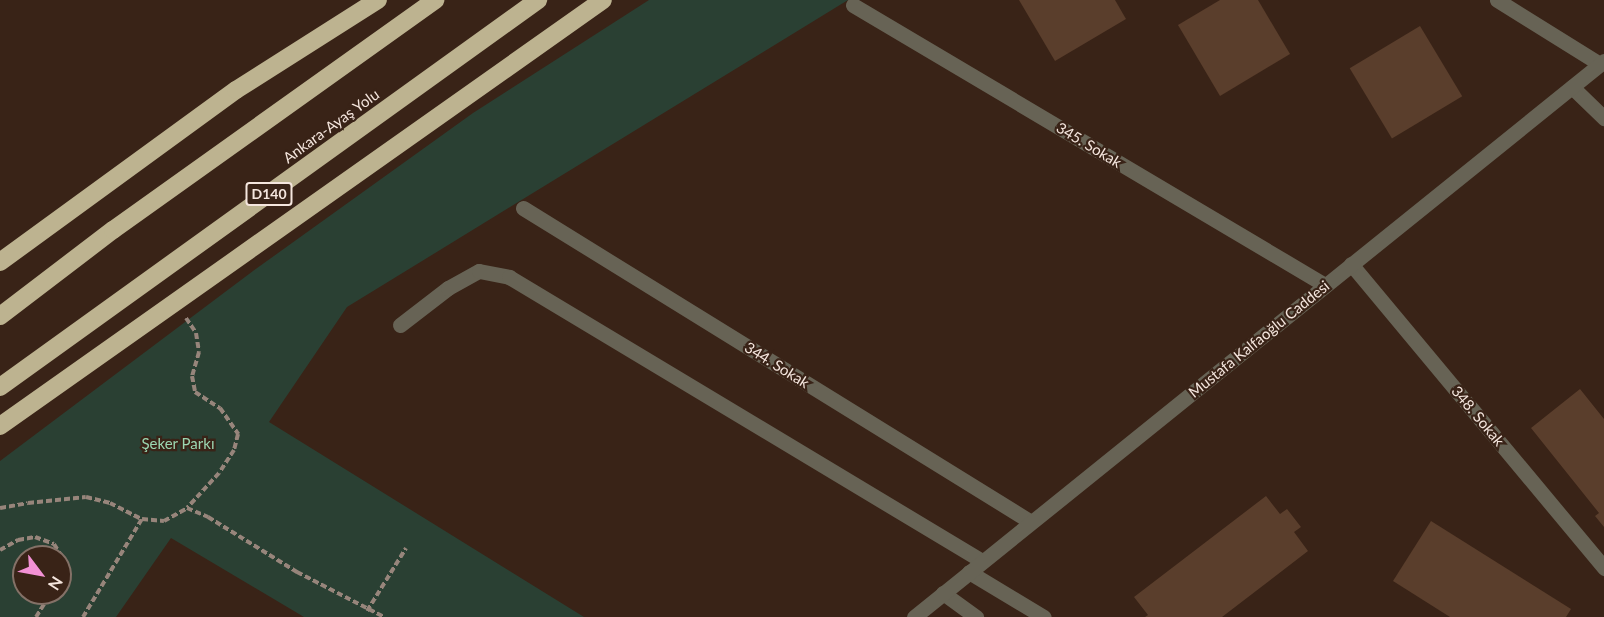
<!DOCTYPE html>
<meta charset="utf-8">
<style>
body{margin:0}
#map{position:relative;width:1604px;height:617px;overflow:hidden;background:#392317;font-family:Lato,sans-serif}
div>[style]{position:absolute}
.green>*{inset:0;background:#2a4033}
.building>*{inset:0;background:#5a3e2c;transform-origin:0 0}
.path>*{height:4px;margin-top:-2px;transform-origin:0;background:repeating-linear-gradient(90deg,#97857b 0 6px,transparent 0 9px)}
.minor>*{height:15px;margin:-7.5px;padding:0 7.5px;transform-origin:7.5px;border-radius:7.5px;background:#676355}
.highway>*{height:18px;margin:-9px;padding:0 9px;transform-origin:9px;border-radius:9px;background:#bdb390}
span{translate:-50% -50%;white-space:nowrap;text-align:center;line-height:1.15;-webkit-text-stroke:4.5px #392317;paint-order:stroke}
.shield-label span{padding:2px 4px;background:#392317;border:2px solid;border-radius:4px;-webkit-text-stroke-width:0}
.shield-label{font-size:14px;color:#f5e6de;font-weight:700}
.street-label{font-size:15px;color:#f5e6de}
.park-label{font-size:15px;color:#9bd6b1}
.north{position:absolute;left:12px;top:545px;width:60px;height:60px;box-sizing:border-box;background:#392317;border:2px solid #847167;border-radius:50%;rotate:122deg;font-size:16px;font-weight:700;line-height:24px;text-align:center;color:#f5e6de}
.north::after{content:'';display:block;margin:auto;width:21px;height:27px;background:#f391d5;clip-path:polygon(50% 0,100% 100%,50% 72%,0 100%)}
</style>
<div id="map">
<div class="green">
<div style="clip-path:polygon(evenodd,649px 0,848px 0,347px 307px,269px 422px,584px 617px,304px 617px,171px 538px,116px 617px,0 617px,0 461px,253px 271px,473px 113px,649px 0,24px 557px,60px 557px,60px 593px,24px 593px,24px 557px)"></div>
</div>
<div class="building">
<div style="clip-path:polygon(1019px 0,1115px 0,1126px 19px,1055px 61px)"></div>
<div style="clip-path:polygon(1220px 0,1258px 0,1290px 54px,1220px 96px,1178px 25px)"></div>
<div style="left:1420px;top:26px;width:82px;height:82px;rotate:59deg"></div>
<div style="clip-path:polygon(1580px 389px,1604px 419px,1604px 527px,1595px 516px,1599px 513px,1531px 428px)"></div>
<div style="clip-path:polygon(1266px 496px,1280px 514px,1287px 509px,1301px 527px,1294px 532px,1308px 551px,1222px 617px,1145px 617px,1148px 615px,1134px 597px)"></div>
<div style="clip-path:polygon(1431px 521px,1571px 609px,1566px 617px,1450px 617px,1393px 581px)"></div>
</div>
<div class="path">
<div style="left:186px;top:318px;width:18px;rotate:56deg"></div>
<div style="left:196px;top:333px;width:19px;rotate:81deg"></div>
<div style="left:199px;top:352px;width:25px;rotate:106deg"></div>
<div style="left:192px;top:376px;width:16px;rotate:79deg"></div>
<div style="left:195px;top:392px;width:30px;rotate:33deg"></div>
<div style="left:220px;top:408px;width:32px;rotate:55deg"></div>
<div style="left:238px;top:434px;width:16px;rotate:104deg"></div>
<div style="left:234px;top:450px;width:27px;rotate:123deg"></div>
<div style="left:219px;top:473px;width:47px;rotate:132.4deg"></div>
<div style="left:187px;top:508px;width:23px;rotate:23deg"></div>
<div style="left:208px;top:517px;width:105px;rotate:31.7deg"></div>
<div style="left:297px;top:572px;width:98px;rotate:27.3deg"></div>
<div style="left:0;top:508px;width:28px;rotate:-10deg"></div>
<div style="left:28px;top:503px;width:58px;rotate:-5.9deg"></div>
<div style="left:86px;top:497px;width:25px;rotate:14deg"></div>
<div style="left:110px;top:503px;width:36px;rotate:27deg"></div>
<div style="left:0;top:550px;width:21px;rotate:-29deg"></div>
<div style="left:18px;top:540px;width:17px;rotate:-10deg"></div>
<div style="left:35px;top:537px;width:20px;rotate:20deg"></div>
<div style="left:54px;top:544px;width:15px;rotate:58deg"></div>
<div style="left:62px;top:557px;width:18px;rotate:96deg"></div>
<div style="left:367px;top:611px;width:74px;rotate:-58.2deg"></div>
<div style="left:36px;top:617px;width:28px;rotate:-58deg"></div>
<div style="left:83px;top:617px;width:114px;rotate:-59deg"></div>
<div style="left:142px;top:519px;width:22px;rotate:5deg"></div>
<div style="left:164px;top:521px;width:26px;rotate:-29deg"></div>
</div>
<div class="minor">
<div style="left:1497px;top:0;width:121px;rotate:31.9deg"></div>
<div style="left:853px;top:5px;width:549px;rotate:30.68deg"></div>
<div style="left:1572px;top:87px;width:45px;rotate:44.1deg"></div>
<div style="left:523px;top:208px;width:597px;rotate:31.72deg"></div>
<div style="left:1351px;top:264px;width:396px;rotate:50.2deg"></div>
<div style="left:400px;top:325px;width:61px;rotate:-37.6deg"></div>
<div style="left:448px;top:288px;width:35px;rotate:-29deg"></div>
<div style="left:479px;top:271px;width:31px;rotate:11deg"></div>
<div style="left:509px;top:277px;width:552px;rotate:30.98deg"></div>
<div style="left:969px;top:572px;width:87px;rotate:31deg"></div>
<div style="left:943px;top:593px;width:41px;rotate:36deg"></div>
<div style="left:914px;top:617px;width:886px;rotate:-38.86deg"></div>
</div>
<div class="highway">
<div style="left:0;top:262px;width:292px;rotate:-36.1deg"></div>
<div style="left:236px;top:90px;width:168px;rotate:-32.4deg"></div>
<div style="left:0;top:316px;width:142px;rotate:-37.3deg"></div>
<div style="left:113px;top:230px;width:396px;rotate:-35.5deg"></div>
<div style="left:0;top:387px;width:663px;rotate:-35.73deg"></div>
<div style="left:0;top:426px;width:738px;rotate:-35.24deg"></div>
</div>
<div class="shield-label">
<span style="left:269px;top:194px">D140</span>
</div>
<div class="street-label">
<span style="left:331px;top:126px;rotate:-36deg">Ankara-Ayaş Yolu</span>
<span style="left:1089px;top:145px;rotate:31deg">345. Sokak</span>
<span style="left:1259px;top:339px;rotate:-39deg">Mustafa Kalfaoğlu Caddesi</span>
<span style="left:777px;top:365px;rotate:32deg">344. Sokak</span>
<span style="left:1478px;top:416px;rotate:50deg">348. Sokak</span>
</div>
<div class="park-label">
<span style="left:178px;top:444px">Şeker Parkı</span>
</div>
<div class="north">N</div>
</div>
